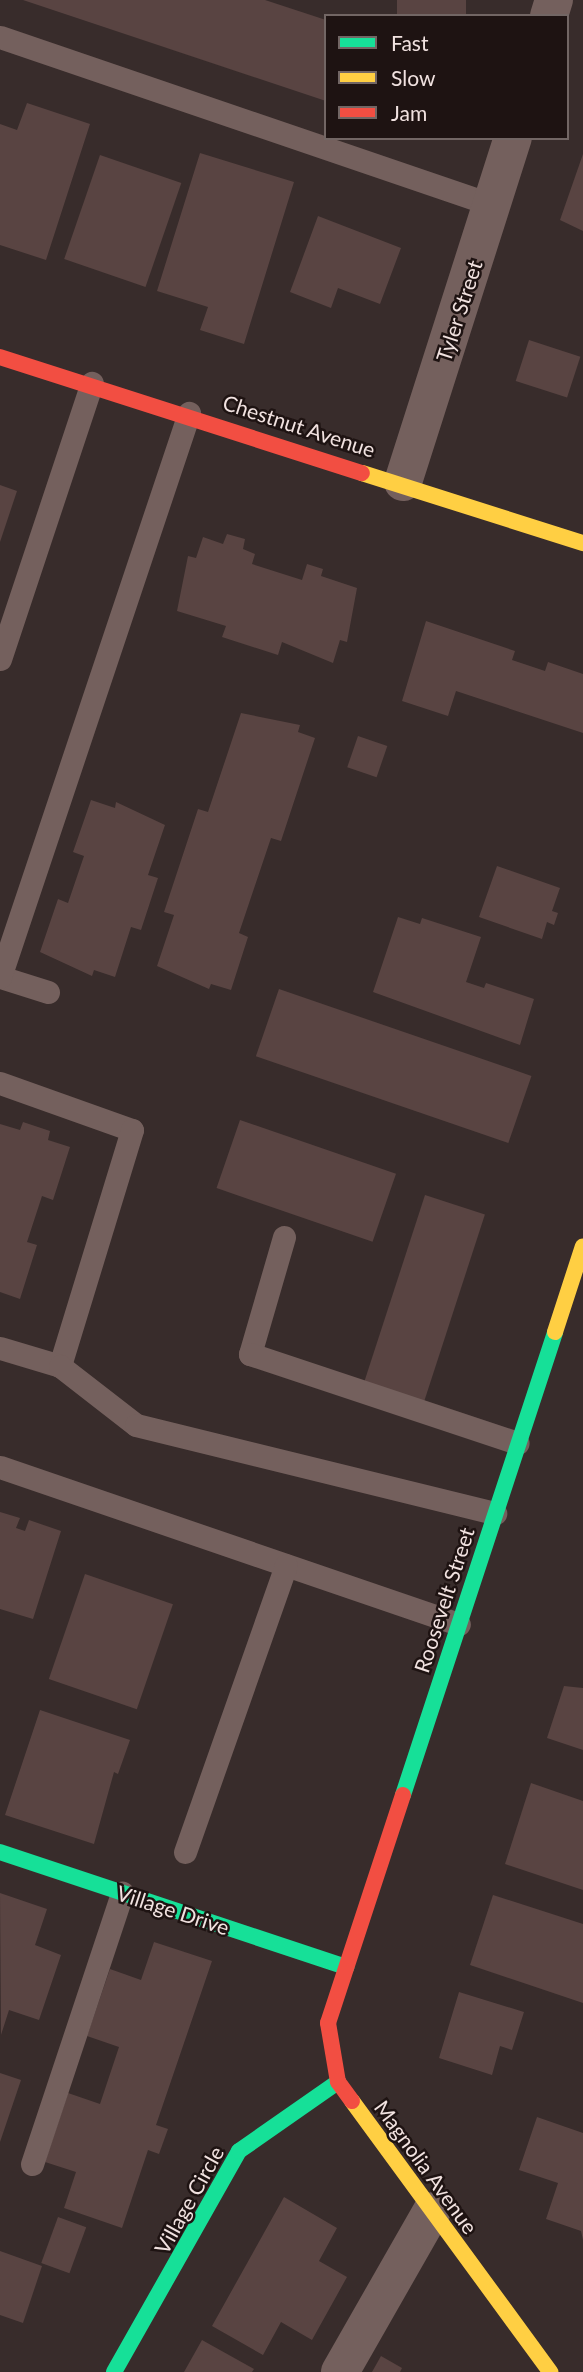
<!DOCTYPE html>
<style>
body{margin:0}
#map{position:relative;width:583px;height:2372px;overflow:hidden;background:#382c2b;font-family:Lato,sans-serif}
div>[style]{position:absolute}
.building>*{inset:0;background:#594442;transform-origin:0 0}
.lane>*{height:23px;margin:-11.5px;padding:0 11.5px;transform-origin:11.5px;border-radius:11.5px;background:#74605d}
.street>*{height:38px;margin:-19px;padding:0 19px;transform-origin:19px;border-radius:19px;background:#74605d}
.fast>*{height:16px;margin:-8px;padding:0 8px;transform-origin:8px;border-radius:8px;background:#16e098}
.slow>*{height:16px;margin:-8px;padding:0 8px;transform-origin:8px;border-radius:8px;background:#ffcf43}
.jam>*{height:16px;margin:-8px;padding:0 8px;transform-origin:8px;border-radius:8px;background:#f24e42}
span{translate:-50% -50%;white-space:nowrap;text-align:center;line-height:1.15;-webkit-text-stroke:5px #1e1312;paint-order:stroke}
.street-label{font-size:21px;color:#f1e2e0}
.legend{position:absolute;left:324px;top:14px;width:245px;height:126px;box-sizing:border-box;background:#1e1312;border:2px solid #726664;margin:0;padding:9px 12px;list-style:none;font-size:21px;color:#f1e2e0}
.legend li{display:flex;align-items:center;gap:14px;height:35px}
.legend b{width:35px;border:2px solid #726664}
</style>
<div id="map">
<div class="building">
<div style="clip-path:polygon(23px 0,265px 0,326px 20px,326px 101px)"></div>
<div style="left:397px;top:0;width:69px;height:17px"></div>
<div style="clip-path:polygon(27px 103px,90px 124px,46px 260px,0 245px,0 124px,17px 130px)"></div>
<div style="clip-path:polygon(200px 153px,294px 182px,244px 344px,200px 330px,208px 307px,157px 291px)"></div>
<div style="clip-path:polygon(583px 154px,583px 231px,560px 220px)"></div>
<div style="left:100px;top:155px;width:86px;height:110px;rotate:19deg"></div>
<div style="clip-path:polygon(318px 216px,401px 248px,380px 304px,338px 288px,331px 308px,290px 292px)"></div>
<div style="left:529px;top:340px;width:54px;height:43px;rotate:18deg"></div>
<div style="clip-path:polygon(0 485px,17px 491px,0 542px)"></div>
<div style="clip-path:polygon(227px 534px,245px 539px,243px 549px,255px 554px,252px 564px,302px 580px,307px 564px,323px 569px,321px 576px,357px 588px,347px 642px,340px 640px,333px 663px,282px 642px,278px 655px,222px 637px,226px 626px,177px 611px,188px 556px,196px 558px,203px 537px,223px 544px)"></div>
<div style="clip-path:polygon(426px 621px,515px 651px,512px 660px,545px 671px,548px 662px,583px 674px,583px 733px,456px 691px,448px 716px,402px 701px)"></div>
<div style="clip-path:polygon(241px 713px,300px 725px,298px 732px,315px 738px,281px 841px,271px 838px,239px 933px,248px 937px,231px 990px,211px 984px,209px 989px,157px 966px,174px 915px,164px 912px,198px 809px,208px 812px)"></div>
<div style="left:358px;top:736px;width:31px;height:33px;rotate:19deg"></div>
<div style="clip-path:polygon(91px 800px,115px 808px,116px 802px,165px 825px,148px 875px,158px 878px,141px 930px,131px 927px,115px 977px,94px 970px,92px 976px,40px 952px,58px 899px,68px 903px,84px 856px,73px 852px)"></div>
<div style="clip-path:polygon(497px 866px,560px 888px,552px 911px,558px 913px,554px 925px,547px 922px,542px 939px,479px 917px)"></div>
<div style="clip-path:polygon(398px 917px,420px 924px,422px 918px,481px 937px,466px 982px,484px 988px,486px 983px,534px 999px,520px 1045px,373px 992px)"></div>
<div style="left:279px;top:989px;width:267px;height:71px;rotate:19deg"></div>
<div style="left:240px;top:1120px;width:165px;height:72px;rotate:19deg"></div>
<div style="clip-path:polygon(23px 1122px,50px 1131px,48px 1140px,70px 1147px,53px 1200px,42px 1196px,27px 1242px,37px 1245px,20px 1299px,0 1292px,0 1124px,20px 1130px)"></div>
<div style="left:425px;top:1195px;width:63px;height:197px;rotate:18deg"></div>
<div style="clip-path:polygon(0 1512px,20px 1518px,16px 1528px,25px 1531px,29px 1520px,61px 1531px,33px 1619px,0 1609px)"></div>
<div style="left:85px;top:1574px;width:93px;height:111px;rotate:19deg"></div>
<div style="clip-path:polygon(564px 1686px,583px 1688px,583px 1750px,547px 1738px)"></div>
<div style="clip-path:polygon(40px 1710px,130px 1740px,118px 1774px,114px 1772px,94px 1844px,5px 1815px)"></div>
<div style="clip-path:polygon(531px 1783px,583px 1801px,583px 1890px,505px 1864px)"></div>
<div style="clip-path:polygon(0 1893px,47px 1909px,35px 1945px,61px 1955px,39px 2020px,9px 2010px,1px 2035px)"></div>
<div style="clip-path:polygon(493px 1895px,583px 1924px,583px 2003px,470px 1965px)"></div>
<div style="clip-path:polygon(154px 1942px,212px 1961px,156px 2125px,168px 2129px,159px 2154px,148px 2150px,122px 2228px,64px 2208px,76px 2172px,45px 2162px,68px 2093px,100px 2104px,119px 2047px,87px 2036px,110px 1969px,141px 1980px)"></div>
<div style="clip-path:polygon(459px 1992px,524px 2012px,512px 2050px,500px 2046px,492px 2075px,439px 2058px)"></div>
<div style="clip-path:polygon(0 2073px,21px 2080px,0 2142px)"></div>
<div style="clip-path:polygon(537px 2117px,583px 2133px,583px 2240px,581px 2231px,546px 2219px,558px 2183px,519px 2170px)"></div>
<div style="clip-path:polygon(284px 2197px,337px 2228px,319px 2261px,347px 2277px,312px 2340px,281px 2322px,263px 2355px,212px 2326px)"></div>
<div style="left:58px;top:2217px;width:30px;height:49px;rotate:20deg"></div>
<div style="clip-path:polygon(0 2251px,42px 2266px,23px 2323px,0 2315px)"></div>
<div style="clip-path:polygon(202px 2340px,254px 2369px,252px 2372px,184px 2372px)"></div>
<div style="clip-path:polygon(381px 2356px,402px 2368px,400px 2372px,372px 2372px)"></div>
</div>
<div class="lane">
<div style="left:0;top:37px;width:521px;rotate:18.82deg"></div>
<div style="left:0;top:659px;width:291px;rotate:-71.6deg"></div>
<div style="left:48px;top:992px;width:50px;rotate:-162.6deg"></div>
<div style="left:0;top:977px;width:595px;rotate:-71.47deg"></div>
<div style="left:0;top:1083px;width:140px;rotate:19.6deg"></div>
<div style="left:132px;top:1130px;width:247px;rotate:107deg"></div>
<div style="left:284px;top:1237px;width:122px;rotate:106.2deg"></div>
<div style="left:250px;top:1354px;width:282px;rotate:18.4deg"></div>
<div style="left:0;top:1348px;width:63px;rotate:16.7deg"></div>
<div style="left:60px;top:1366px;width:96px;rotate:37.8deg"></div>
<div style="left:136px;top:1425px;width:370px;rotate:13.8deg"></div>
<div style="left:0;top:1467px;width:485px;rotate:18.9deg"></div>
<div style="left:185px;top:1852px;width:304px;rotate:-70.6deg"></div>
<div style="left:32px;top:2164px;width:286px;rotate:-71.6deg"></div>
</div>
<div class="street">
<div style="left:549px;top:16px;width:17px;rotate:-73deg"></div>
<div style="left:403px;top:482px;width:361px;rotate:-72.3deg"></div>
<div style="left:340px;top:2372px;width:185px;rotate:-60.3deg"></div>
</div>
<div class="fast">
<div style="left:403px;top:1795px;width:487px;rotate:-71.8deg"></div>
<div style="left:0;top:1852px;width:365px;rotate:18.4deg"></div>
<div style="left:114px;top:2372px;width:254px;rotate:-60.5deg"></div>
<div style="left:239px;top:2151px;width:121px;rotate:-34.9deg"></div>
</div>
<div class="slow">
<div style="left:362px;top:473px;width:232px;rotate:17.6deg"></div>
<div style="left:555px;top:1332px;width:90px;rotate:-72deg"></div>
<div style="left:352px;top:2101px;width:336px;rotate:53.8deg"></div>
</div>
<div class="jam">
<div style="left:0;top:357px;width:380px;rotate:17.8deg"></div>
<div style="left:352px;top:2101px;width:24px;rotate:-126deg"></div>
<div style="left:338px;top:2082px;width:60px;rotate:-99.6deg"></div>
<div style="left:328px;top:2023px;width:240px;rotate:-71.8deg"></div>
</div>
<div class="street-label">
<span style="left:459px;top:311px;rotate:-72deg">Tyler Street</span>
<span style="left:299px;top:426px;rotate:18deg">Chestnut Avenue</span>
<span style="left:444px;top:1600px;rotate:-72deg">Roosevelt Street</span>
<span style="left:173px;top:1910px;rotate:18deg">Village Drive</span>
<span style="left:426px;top:2167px;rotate:54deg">Magnolia Avenue</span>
<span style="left:189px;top:2200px;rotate:-61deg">Village Circle</span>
</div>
<ul class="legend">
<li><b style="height:9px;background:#16e098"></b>Fast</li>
<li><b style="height:9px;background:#ffcf43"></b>Slow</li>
<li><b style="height:9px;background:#f24e42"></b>Jam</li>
</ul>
</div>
